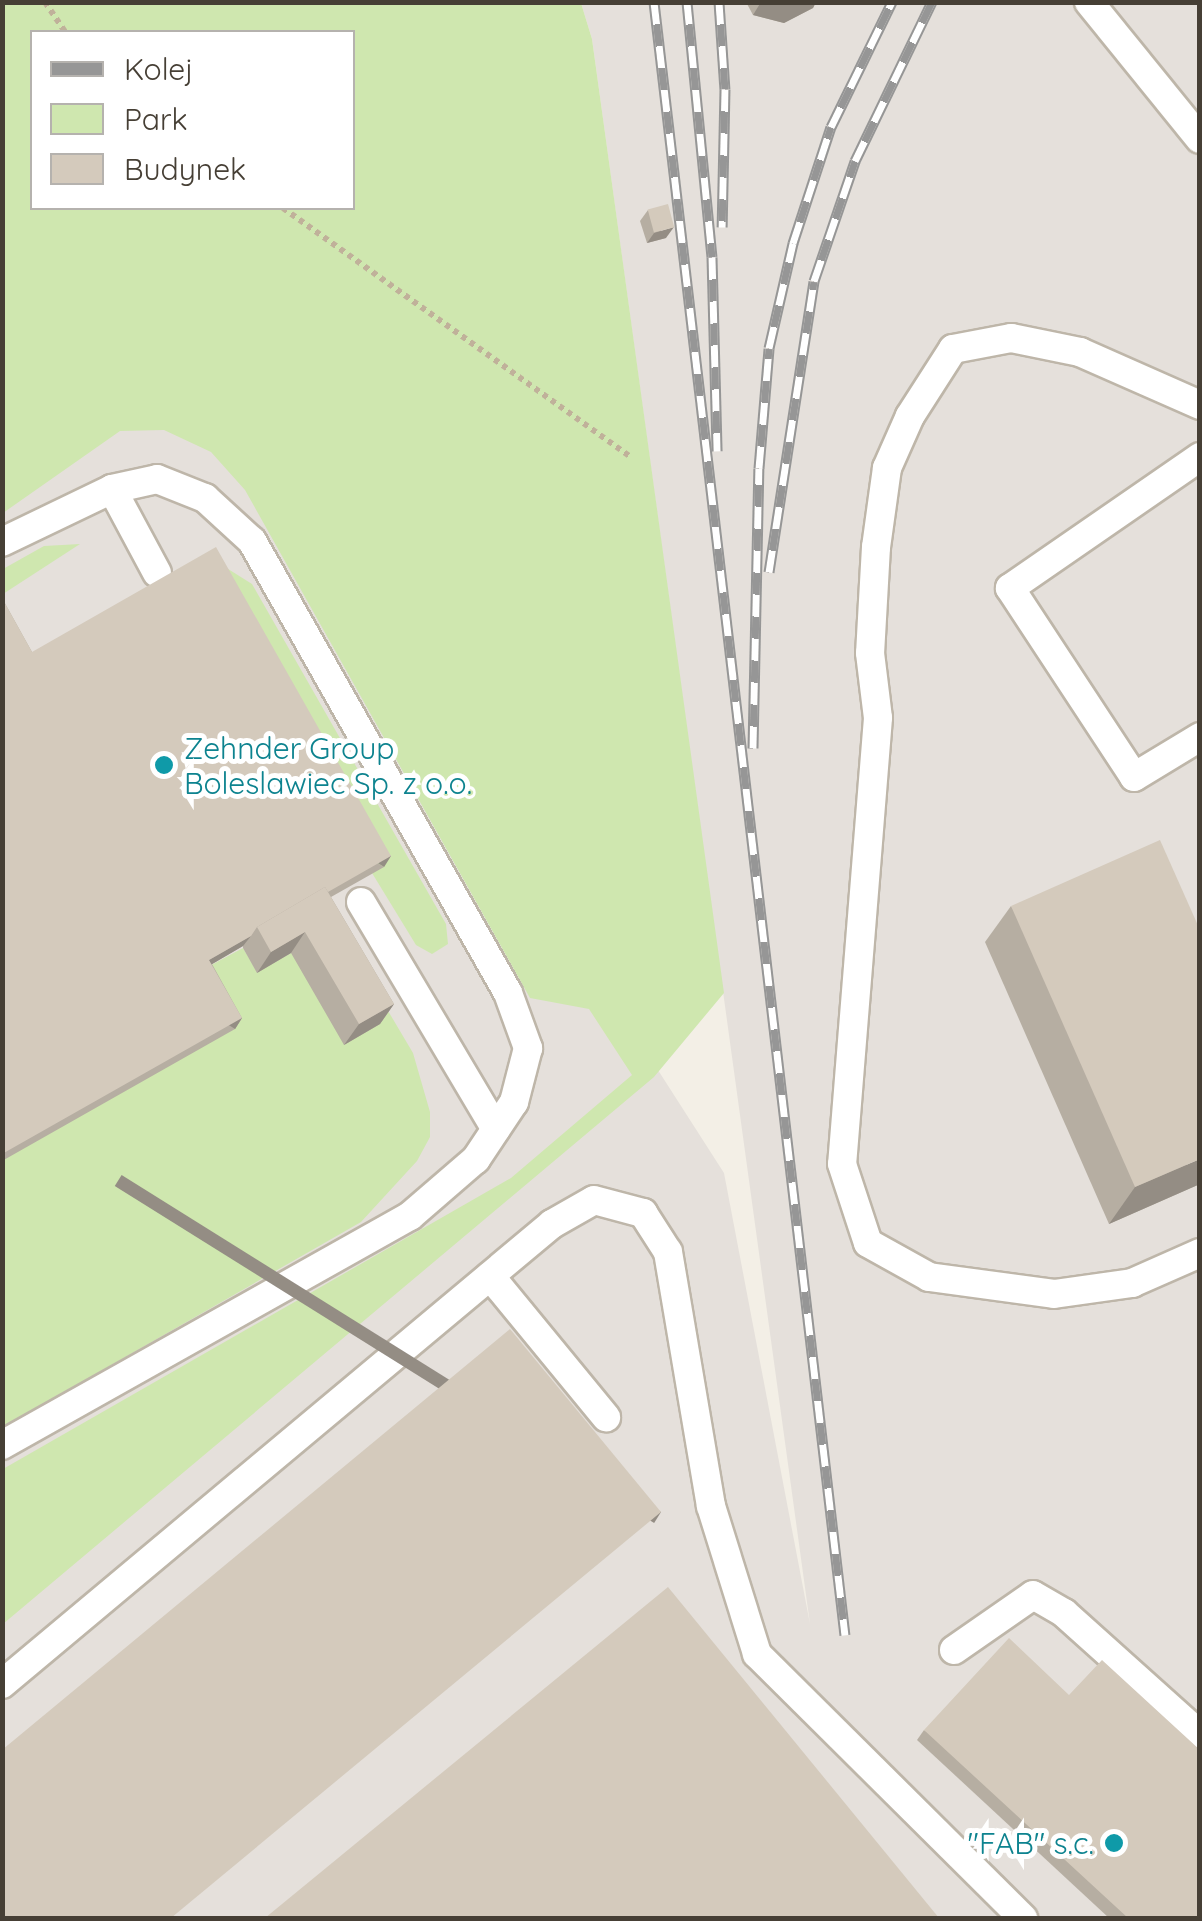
<!DOCTYPE html>
<style>
body{margin:0}
#map{position:relative;width:1202px;height:1921px;overflow:hidden;background:#f3efe6;font-family:Quicksand,sans-serif}
div>[style]{position:absolute}
.industrial>*{inset:0;background:#e5e0db}
.green>*{inset:0;background:#cfe7af}
.path>*{height:6px;margin-top:-3px;transform-origin:0;background:repeating-linear-gradient(90deg,#c0b19a 0 5px,transparent 0 10px)}
.roads{filter:drop-shadow(2px 0 #beb6a9) drop-shadow(-2px 0 #beb6a9) drop-shadow(0 2px #beb6a9) drop-shadow(0 -2px #beb6a9)}
.service>*{height:28px;margin:-14px;padding:0 14px;transform-origin:14px;border-radius:14px;background:#fff}
.rail>*{height:11px;margin-top:-5.5px;transform-origin:0;background:repeating-linear-gradient(90deg,#fff 0 22px,#969696 0 44px);box-sizing:border-box;border-block:2px solid #969696}
.wall>*{inset:0;background:#b6aea2}
.shaded-wall>*{inset:0;background:#948d84;transform-origin:0 0}
.building>*{inset:0;background:#d4cabc;transform-origin:0 0}
.dots>*{width:28px;height:28px;translate:-50% -50%;box-sizing:border-box;border:5px solid #fff;border-radius:50%}
span{translate:-50% -50%;white-space:nowrap;text-align:center;line-height:1.15;-webkit-text-stroke:10px #fff;paint-order:stroke}
.culture-label{font-size:30px;color:#0d838f}
.left{translate:0 -50%;text-align:left}
.right{translate:-100% -50%;text-align:right}
.frame{position:absolute;inset:0;border:5px solid #463f35;pointer-events:none}
.legend{position:absolute;left:30px;top:30px;width:325px;height:180px;box-sizing:border-box;background:#fff;border:2px solid #b5b2ae;margin:0;padding:12px 18px;list-style:none;font-size:30px;color:#463f35}
.legend li{display:flex;align-items:center;gap:20px;height:50px}
.legend b{width:50px;border:2px solid #b5b2ae}
</style>
<div id="map">
<div class="industrial">
<div style="clip-path:polygon(581px 3px,1199px 3px,1199px 1918px,3px 1918px,2px 362px,197px 251px,522px 858px,724px 1173px,810px 1624px,592px 39px)"></div>
</div>
<div class="green">
<div style="clip-path:polygon(evenodd,3px 2px,581px 3px,592px 39px,724px 993px,654px 1077px,3px 1624px,3px 1469px,511px 1178px,632px 1075px,589px 1009px,530px 998px,245px 490px,211px 452px,164px 430px,120px 431px,3px 513px,3px 2px,32px 32px,352px 32px,352px 208px,32px 208px,32px 32px)"></div>
<div style="clip-path:polygon(80px 544px,3px 594px,3px 569px,44px 546px)"></div>
<div style="clip-path:polygon(209px 557px,252px 584px,446px 924px,448px 944px,432px 954px,416px 945px,372px 873px)"></div>
<div style="clip-path:polygon(323px 901px,413px 1053px,430px 1112px,430px 1137px,417px 1161px,361px 1222px,3px 1427px,2px 1161px,202px 970px,243px 948px,257px 972px,291px 953px)"></div>
</div>
<div class="path">
<div style="left:45px;top:2px;width:36px;rotate:56deg"></div>
<div style="left:283px;top:208px;width:427px;rotate:35.6deg"></div>
</div>
<div class="roads">
<div class="service">
<div style="left:1089px;top:2px;width:176px;rotate:51deg"></div>
<div style="left:1200px;top:405px;width:131px;rotate:-156.2deg"></div>
<div style="left:1080px;top:352px;width:70px;rotate:-168.5deg"></div>
<div style="left:1011px;top:338px;width:59px;rotate:169.3deg"></div>
<div style="left:953px;top:349px;width:80px;rotate:122.7deg"></div>
<div style="left:910px;top:416px;width:57px;rotate:113.9deg"></div>
<div style="left:887px;top:468px;width:80px;rotate:97.9deg"></div>
<div style="left:876px;top:547px;width:106px;rotate:93.2deg"></div>
<div style="left:870px;top:653px;width:65px;rotate:83deg"></div>
<div style="left:878px;top:718px;width:447px;rotate:94.6deg"></div>
<div style="left:842px;top:1164px;width:83px;rotate:71.8deg"></div>
<div style="left:868px;top:1243px;width:70px;rotate:29.1deg"></div>
<div style="left:929px;top:1277px;width:126px;rotate:7.7deg"></div>
<div style="left:1054px;top:1294px;width:79px;rotate:-8deg"></div>
<div style="left:1132px;top:1283px;width:74px;rotate:-23.8deg"></div>
<div style="left:1200px;top:457px;width:231px;rotate:145.4deg"></div>
<div style="left:1010px;top:588px;width:226px;rotate:56.7deg"></div>
<div style="left:1134px;top:777px;width:77px;rotate:-31.2deg"></div>
<div style="left:112px;top:489px;width:95px;rotate:61.8deg"></div>
<div style="left:2px;top:542px;width:122px;rotate:-25.7deg"></div>
<div style="left:112px;top:489px;width:46px;rotate:-12.5deg"></div>
<div style="left:157px;top:479px;width:52px;rotate:21.6deg"></div>
<div style="left:205px;top:498px;width:64px;rotate:42.5deg"></div>
<div style="left:252px;top:541px;width:519px;rotate:60.47deg"></div>
<div style="left:508px;top:993px;width:59px;rotate:70deg"></div>
<div style="left:528px;top:1048px;width:56px;rotate:104.5deg"></div>
<div style="left:514px;top:1102px;width:69px;rotate:123.7deg"></div>
<div style="left:476px;top:1159px;width:87px;rotate:139.2deg"></div>
<div style="left:410px;top:1216px;width:468px;rotate:150.7deg"></div>
<div style="left:361px;top:902px;width:264px;rotate:59.3deg"></div>
<div style="left:490px;top:1276px;width:183px;rotate:50.6deg"></div>
<div style="left:954px;top:1650px;width:96px;rotate:-34.8deg"></div>
<div style="left:1033px;top:1595px;width:36px;rotate:30deg"></div>
<div style="left:1064px;top:1613px;width:183px;rotate:41.9deg"></div>
<div style="left:2px;top:1684px;width:717px;rotate:-39.91deg"></div>
<div style="left:552px;top:1224px;width:48px;rotate:-29.7deg"></div>
<div style="left:594px;top:1200px;width:51px;rotate:14.9deg"></div>
<div style="left:643px;top:1213px;width:46px;rotate:57.3deg"></div>
<div style="left:668px;top:1252px;width:258px;rotate:80.4deg"></div>
<div style="left:711px;top:1506px;width:155px;rotate:72.7deg"></div>
<div style="left:757px;top:1654px;width:375px;rotate:44.8deg"></div>
</div>
</div>
<div class="rail">
<div style="left:654px;top:2px;width:1644px;rotate:83.33deg"></div>
<div style="left:687px;top:2px;width:256px;rotate:84.4deg"></div>
<div style="left:712px;top:257px;width:194px;rotate:88.5deg"></div>
<div style="left:719px;top:2px;width:87px;rotate:86.1deg"></div>
<div style="left:725px;top:89px;width:138px;rotate:91.2deg"></div>
<div style="left:769px;top:572px;width:294px;rotate:-81.2deg"></div>
<div style="left:814px;top:281px;width:127px;rotate:-71.1deg"></div>
<div style="left:855px;top:161px;width:177px;rotate:-64.2deg"></div>
<div style="left:753px;top:748px;width:280px;rotate:-88.8deg"></div>
<div style="left:759px;top:468px;width:120px;rotate:-85.2deg"></div>
<div style="left:769px;top:348px;width:108px;rotate:-77.1deg"></div>
<div style="left:793px;top:243px;width:122px;rotate:-71.9deg"></div>
<div style="left:831px;top:127px;width:139px;rotate:-64deg"></div>
</div>
<div class="wall">
<div style="clip-path:polygon(746px 2px,816px 2px,813px 8px,784px 23px,753px 15px)"></div>
<div style="clip-path:polygon(648px 210px,666px 238px,647px 243px,640px 221px)"></div>
<div style="clip-path:polygon(2px 598px,32px 652px,384px 867px,331px 897px,394px 1004px,380px 1024px,344px 1045px,291px 953px,257px 973px,243px 948px,243px 946px,212px 964px,242px 1018px,235px 1029px,2px 1161px)"></div>
<div style="clip-path:polygon(1011px 906px,1200px 1184px,1109px 1224px,985px 942px)"></div>
<div style="clip-path:polygon(924px 1730px,1200px 1918px,1109px 1918px,917px 1740px)"></div>
</div>
<div class="shaded-wall">
<div style="clip-path:polygon(761px 2px,816px 2px,813px 8px,784px 23px,753px 15px)"></div>
<div style="clip-path:polygon(674px 227px,666px 238px,647px 243px,654px 233px)"></div>
<div style="left:391px;top:856px;width:13px;height:152px;rotate:122deg"></div>
<div style="clip-path:polygon(305px 932px,291px 953px,257px 973px,271px 952px)"></div>
<div style="clip-path:polygon(251px 936px,243px 946px,202px 970px,209px 960px)"></div>
<div style="clip-path:polygon(394px 1004px,380px 1024px,344px 1045px,359px 1024px)"></div>
<div style="left:242px;top:1018px;width:13px;height:276px;rotate:122deg"></div>
<div style="clip-path:polygon(1200px 1159px,1200px 1184px,1109px 1224px,1135px 1187px)"></div>
<div style="left:661px;top:1512px;width:13px;height:636px;rotate:122deg"></div>
</div>
<div class="building">
<div style="left:668px;top:204px;width:24px;height:21px;rotate:75deg"></div>
<div style="clip-path:polygon(216px 547px,391px 856px,328px 892px,325px 887px,257px 927px,251px 936px,209px 960px,242px 1018px,2px 1154px,2px 598px,32px 652px)"></div>
<div style="clip-path:polygon(1160px 840px,1200px 930px,1200px 1159px,1135px 1187px,1011px 906px)"></div>
<div style="clip-path:polygon(325px 887px,394px 1004px,359px 1024px,305px 932px,271px 952px,257px 927px)"></div>
<div style="clip-path:polygon(510px 1329px,661px 1512px,171px 1918px,2px 1918px,2px 1750px)"></div>
<div style="clip-path:polygon(668px 1587px,939px 1918px,265px 1918px)"></div>
<div style="clip-path:polygon(1009px 1638px,1069px 1695px,1102px 1660px,1200px 1750px,1200px 1918px,1128px 1918px,924px 1730px)"></div>
</div>
<div class="dots">
<div style="left:164px;top:765px;background:#0f9aa8"></div>
<div style="left:1114px;top:1843px;background:#0f9aa8"></div>
</div>
<div class="culture-label">
<span class="left" style="left:184px;top:765px">Zehnder Group<br>Boleslawiec Sp. z o.o.</span>
<span class="right" style="left:1094px;top:1843px">"FAB" s.c.</span>
</div>
<div class="frame"></div>
<ul class="legend">
<li><b style="height:12px;background:#969696"></b>Kolej</li>
<li><b style="height:28px;background:#cfe7af"></b>Park</li>
<li><b style="height:28px;background:#d4cabc"></b>Budynek</li>
</ul>
</div>
